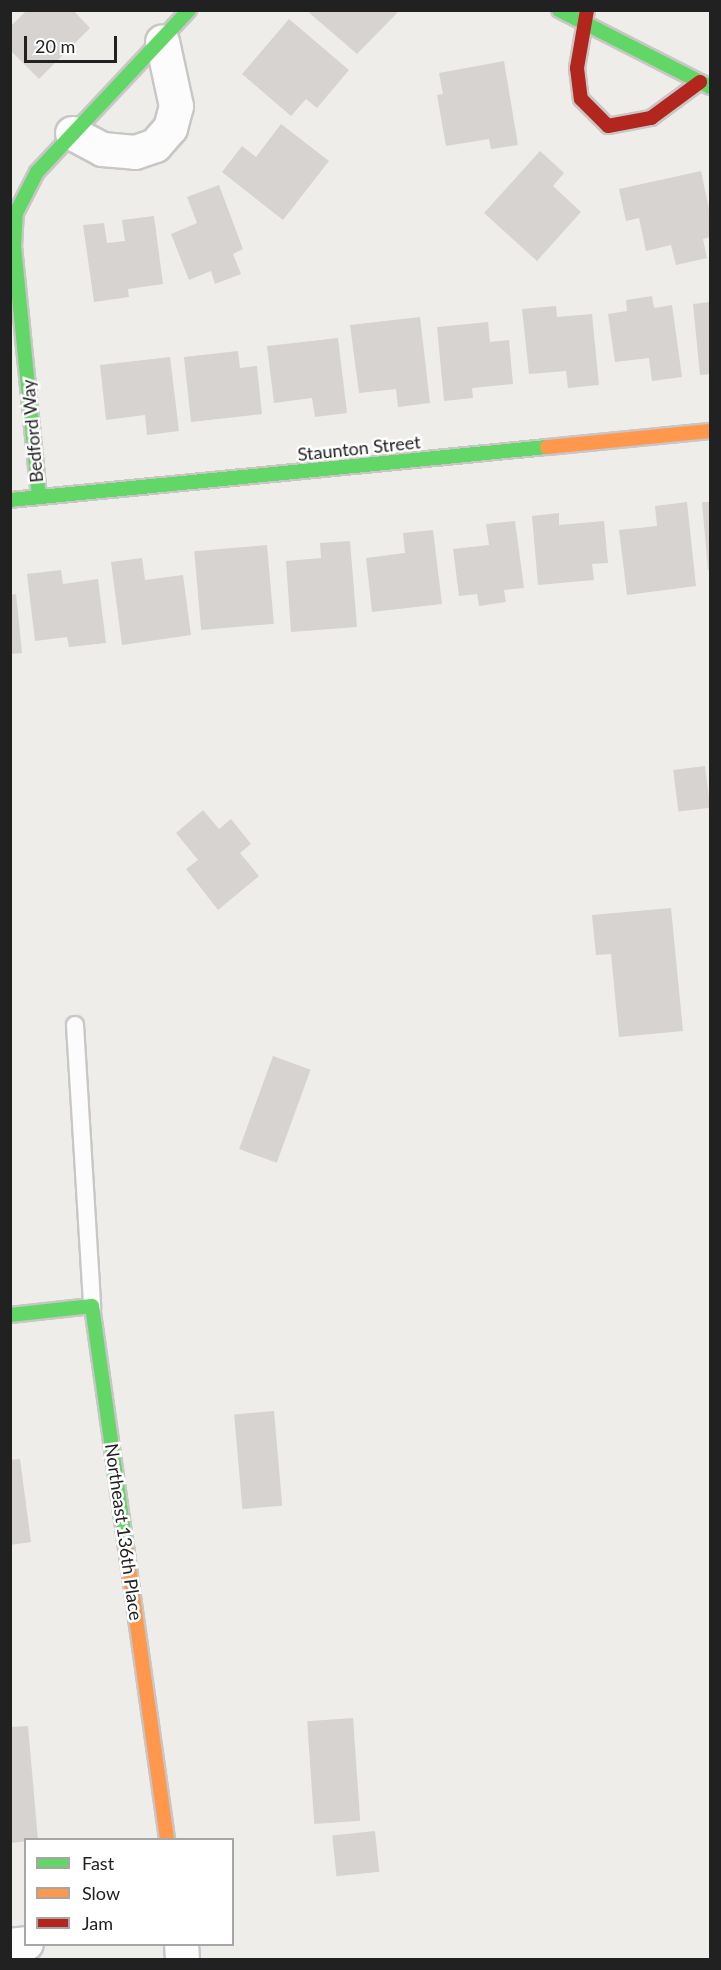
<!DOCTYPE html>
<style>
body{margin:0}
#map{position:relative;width:721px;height:1970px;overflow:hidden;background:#efedea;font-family:Lato,sans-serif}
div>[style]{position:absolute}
.building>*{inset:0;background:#d6d3d1;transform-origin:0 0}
.roads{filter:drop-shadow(2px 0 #c8c7c6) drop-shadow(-2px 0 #c8c7c6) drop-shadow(0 2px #c8c7c6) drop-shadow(0 -2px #c8c7c6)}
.lane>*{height:16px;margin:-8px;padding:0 8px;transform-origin:8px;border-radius:8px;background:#fdfcfc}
.street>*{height:33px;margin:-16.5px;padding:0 16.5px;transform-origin:16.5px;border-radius:16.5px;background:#fdfcfc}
.fast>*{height:14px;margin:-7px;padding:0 7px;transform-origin:7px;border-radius:7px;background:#63d668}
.slow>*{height:14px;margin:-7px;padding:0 7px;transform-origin:7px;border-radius:7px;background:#ff974d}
.jam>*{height:14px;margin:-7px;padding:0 7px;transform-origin:7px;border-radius:7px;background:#b3261e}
span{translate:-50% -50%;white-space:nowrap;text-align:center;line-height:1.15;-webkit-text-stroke:5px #fff;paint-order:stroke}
.street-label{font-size:18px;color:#212121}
.frame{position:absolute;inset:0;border:12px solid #212121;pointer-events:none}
.legend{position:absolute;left:24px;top:1838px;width:210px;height:108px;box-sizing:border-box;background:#fff;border:2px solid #a6a6a6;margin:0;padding:8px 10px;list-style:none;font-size:18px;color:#212121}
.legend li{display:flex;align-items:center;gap:12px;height:30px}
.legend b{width:30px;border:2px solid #a6a6a6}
.scale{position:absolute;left:24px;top:36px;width:93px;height:27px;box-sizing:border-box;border:3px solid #212121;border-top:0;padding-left:8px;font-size:18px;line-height:21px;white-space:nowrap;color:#212121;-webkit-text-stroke:4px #fff;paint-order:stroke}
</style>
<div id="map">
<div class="building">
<div style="clip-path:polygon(27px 10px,73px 10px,90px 28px,39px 79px,10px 50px,10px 27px)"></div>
<div style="clip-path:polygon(306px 10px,400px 10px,357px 54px)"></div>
<div style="clip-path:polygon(289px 19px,349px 70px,317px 108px,306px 99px,291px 116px,242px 74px)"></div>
<div style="clip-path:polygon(504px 61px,518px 145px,491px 149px,489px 139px,446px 146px,437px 95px,443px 94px,439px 73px)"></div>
<div style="clip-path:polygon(281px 124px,329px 161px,283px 220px,222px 172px,242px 146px,256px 157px)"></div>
<div style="clip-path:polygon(540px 151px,564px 173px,553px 186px,581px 212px,537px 261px,484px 213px)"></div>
<div style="clip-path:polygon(701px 171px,710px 214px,710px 237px,703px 239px,707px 258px,676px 265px,671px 245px,646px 251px,639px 218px,626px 221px,619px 189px)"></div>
<div style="clip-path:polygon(219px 185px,243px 249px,233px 254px,241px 274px,215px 284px,211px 271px,189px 280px,171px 234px,197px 223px,187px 197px)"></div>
<div style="clip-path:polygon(154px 216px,163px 284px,128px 289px,129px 297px,94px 302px,83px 225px,104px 223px,107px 243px,125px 241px,122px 220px)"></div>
<div style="clip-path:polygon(652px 296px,654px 308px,672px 305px,682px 377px,652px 381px,649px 358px,615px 362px,608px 314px,627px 311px,626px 300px)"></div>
<div style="clip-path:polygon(710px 302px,710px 374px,700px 375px,693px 304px)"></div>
<div style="clip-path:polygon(556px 306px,557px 317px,592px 314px,599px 385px,568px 388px,566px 371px,529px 374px,522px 309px)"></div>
<div style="clip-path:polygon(420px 317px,430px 403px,398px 407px,396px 389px,359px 393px,350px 325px)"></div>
<div style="clip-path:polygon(488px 322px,490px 342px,509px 340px,513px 384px,472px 388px,473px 398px,444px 401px,437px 327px)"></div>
<div style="clip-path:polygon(338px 338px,347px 413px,315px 417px,312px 398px,274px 403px,267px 346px)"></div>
<div style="clip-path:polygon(238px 351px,240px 368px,257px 366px,262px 414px,191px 422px,184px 357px)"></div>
<div style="clip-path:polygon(170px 357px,179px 431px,147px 435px,145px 415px,106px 420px,100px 365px)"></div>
<div style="clip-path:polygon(687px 502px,696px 586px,627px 595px,619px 530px,657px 526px,655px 506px)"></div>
<div style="clip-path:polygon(702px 502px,710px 502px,710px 570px,708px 570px)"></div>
<div style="clip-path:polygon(559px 513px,559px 525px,604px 521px,608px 563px,592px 564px,594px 580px,538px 585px,532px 516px)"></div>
<div style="clip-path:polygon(515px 521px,524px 588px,504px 590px,506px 602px,479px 606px,477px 594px,459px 596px,453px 549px,489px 545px,486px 524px)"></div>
<div style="clip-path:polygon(433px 530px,442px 604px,372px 612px,366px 558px,405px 553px,403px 533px)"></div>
<div style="clip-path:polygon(350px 541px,357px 627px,291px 632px,286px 561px,321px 558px,320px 543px)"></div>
<div style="left:267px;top:545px;width:79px;height:73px;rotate:85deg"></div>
<div style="clip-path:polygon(142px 558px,145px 580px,183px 575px,191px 635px,122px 645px,111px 562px)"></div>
<div style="clip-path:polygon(61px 570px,63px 584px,98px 579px,106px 643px,69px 647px,67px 637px,35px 641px,27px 574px)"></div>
<div style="clip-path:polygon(16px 594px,22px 653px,10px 654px,10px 595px)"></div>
<div style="left:705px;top:766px;width:42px;height:32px;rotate:83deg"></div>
<div style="clip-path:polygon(203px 810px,219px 829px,231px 819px,251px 844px,240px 853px,259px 876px,218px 910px,186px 869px,198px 860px,176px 833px)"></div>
<div style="clip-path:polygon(671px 908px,683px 1031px,619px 1037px,611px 954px,596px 955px,592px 915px)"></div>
<div style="left:273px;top:1056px;width:40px;height:99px;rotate:20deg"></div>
<div style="left:274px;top:1411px;width:95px;height:40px;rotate:85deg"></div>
<div style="clip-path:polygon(20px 1459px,31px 1542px,10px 1545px,10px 1460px)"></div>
<div style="left:353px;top:1718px;width:103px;height:46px;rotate:86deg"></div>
<div style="clip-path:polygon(28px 1726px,38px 1840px,10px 1843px,10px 1727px)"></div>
<div style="left:375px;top:1831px;width:41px;height:43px;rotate:84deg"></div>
</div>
<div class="roads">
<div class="lane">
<div style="left:75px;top:1025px;width:282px;rotate:86.5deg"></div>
</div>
<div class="street">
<div style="left:72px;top:133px;width:34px;rotate:28deg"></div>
<div style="left:102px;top:149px;width:33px;rotate:5deg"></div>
<div style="left:135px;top:152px;width:21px;rotate:-19deg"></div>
<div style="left:155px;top:145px;width:23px;rotate:-49deg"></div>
<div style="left:170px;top:128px;width:23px;rotate:-75deg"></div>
<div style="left:176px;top:106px;width:66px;rotate:-102.2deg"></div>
<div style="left:181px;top:1944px;width:16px;rotate:86deg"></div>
<div style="left:10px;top:1945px;width:16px;rotate:-7deg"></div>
</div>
<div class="fast">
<div style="left:559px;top:10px;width:169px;rotate:27deg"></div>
<div style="left:39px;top:497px;width:251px;rotate:-95.7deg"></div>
<div style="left:14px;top:247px;width:34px;rotate:-87deg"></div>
<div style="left:16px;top:213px;width:46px;rotate:-62.9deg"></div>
<div style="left:37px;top:172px;width:222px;rotate:-46.8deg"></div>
<div style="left:10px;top:500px;width:540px;rotate:-5.64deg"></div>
<div style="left:10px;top:1315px;width:82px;rotate:-6.3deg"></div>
<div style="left:92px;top:1306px;width:243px;rotate:82deg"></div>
</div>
<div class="slow">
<div style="left:547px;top:447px;width:164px;rotate:-5.6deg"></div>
<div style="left:126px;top:1547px;width:296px;rotate:82deg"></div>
</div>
<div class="jam">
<div style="left:587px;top:10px;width:59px;rotate:99.8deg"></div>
<div style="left:577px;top:68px;width:31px;rotate:83deg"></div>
<div style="left:581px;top:99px;width:38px;rotate:45deg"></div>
<div style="left:608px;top:126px;width:44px;rotate:-10.5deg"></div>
<div style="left:651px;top:118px;width:61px;rotate:-36.3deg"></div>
</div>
</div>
<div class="street-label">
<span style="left:32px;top:431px;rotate:-95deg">Bedford Way</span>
<span style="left:359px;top:448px;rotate:-6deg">Staunton Street</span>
<span style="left:124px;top:1532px;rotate:82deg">Northeast 136th Place</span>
</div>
<div class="frame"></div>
<ul class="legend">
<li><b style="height:8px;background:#63d668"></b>Fast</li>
<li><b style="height:8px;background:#ff974d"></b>Slow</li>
<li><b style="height:8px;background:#b3261e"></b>Jam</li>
</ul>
<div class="scale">20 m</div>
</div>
